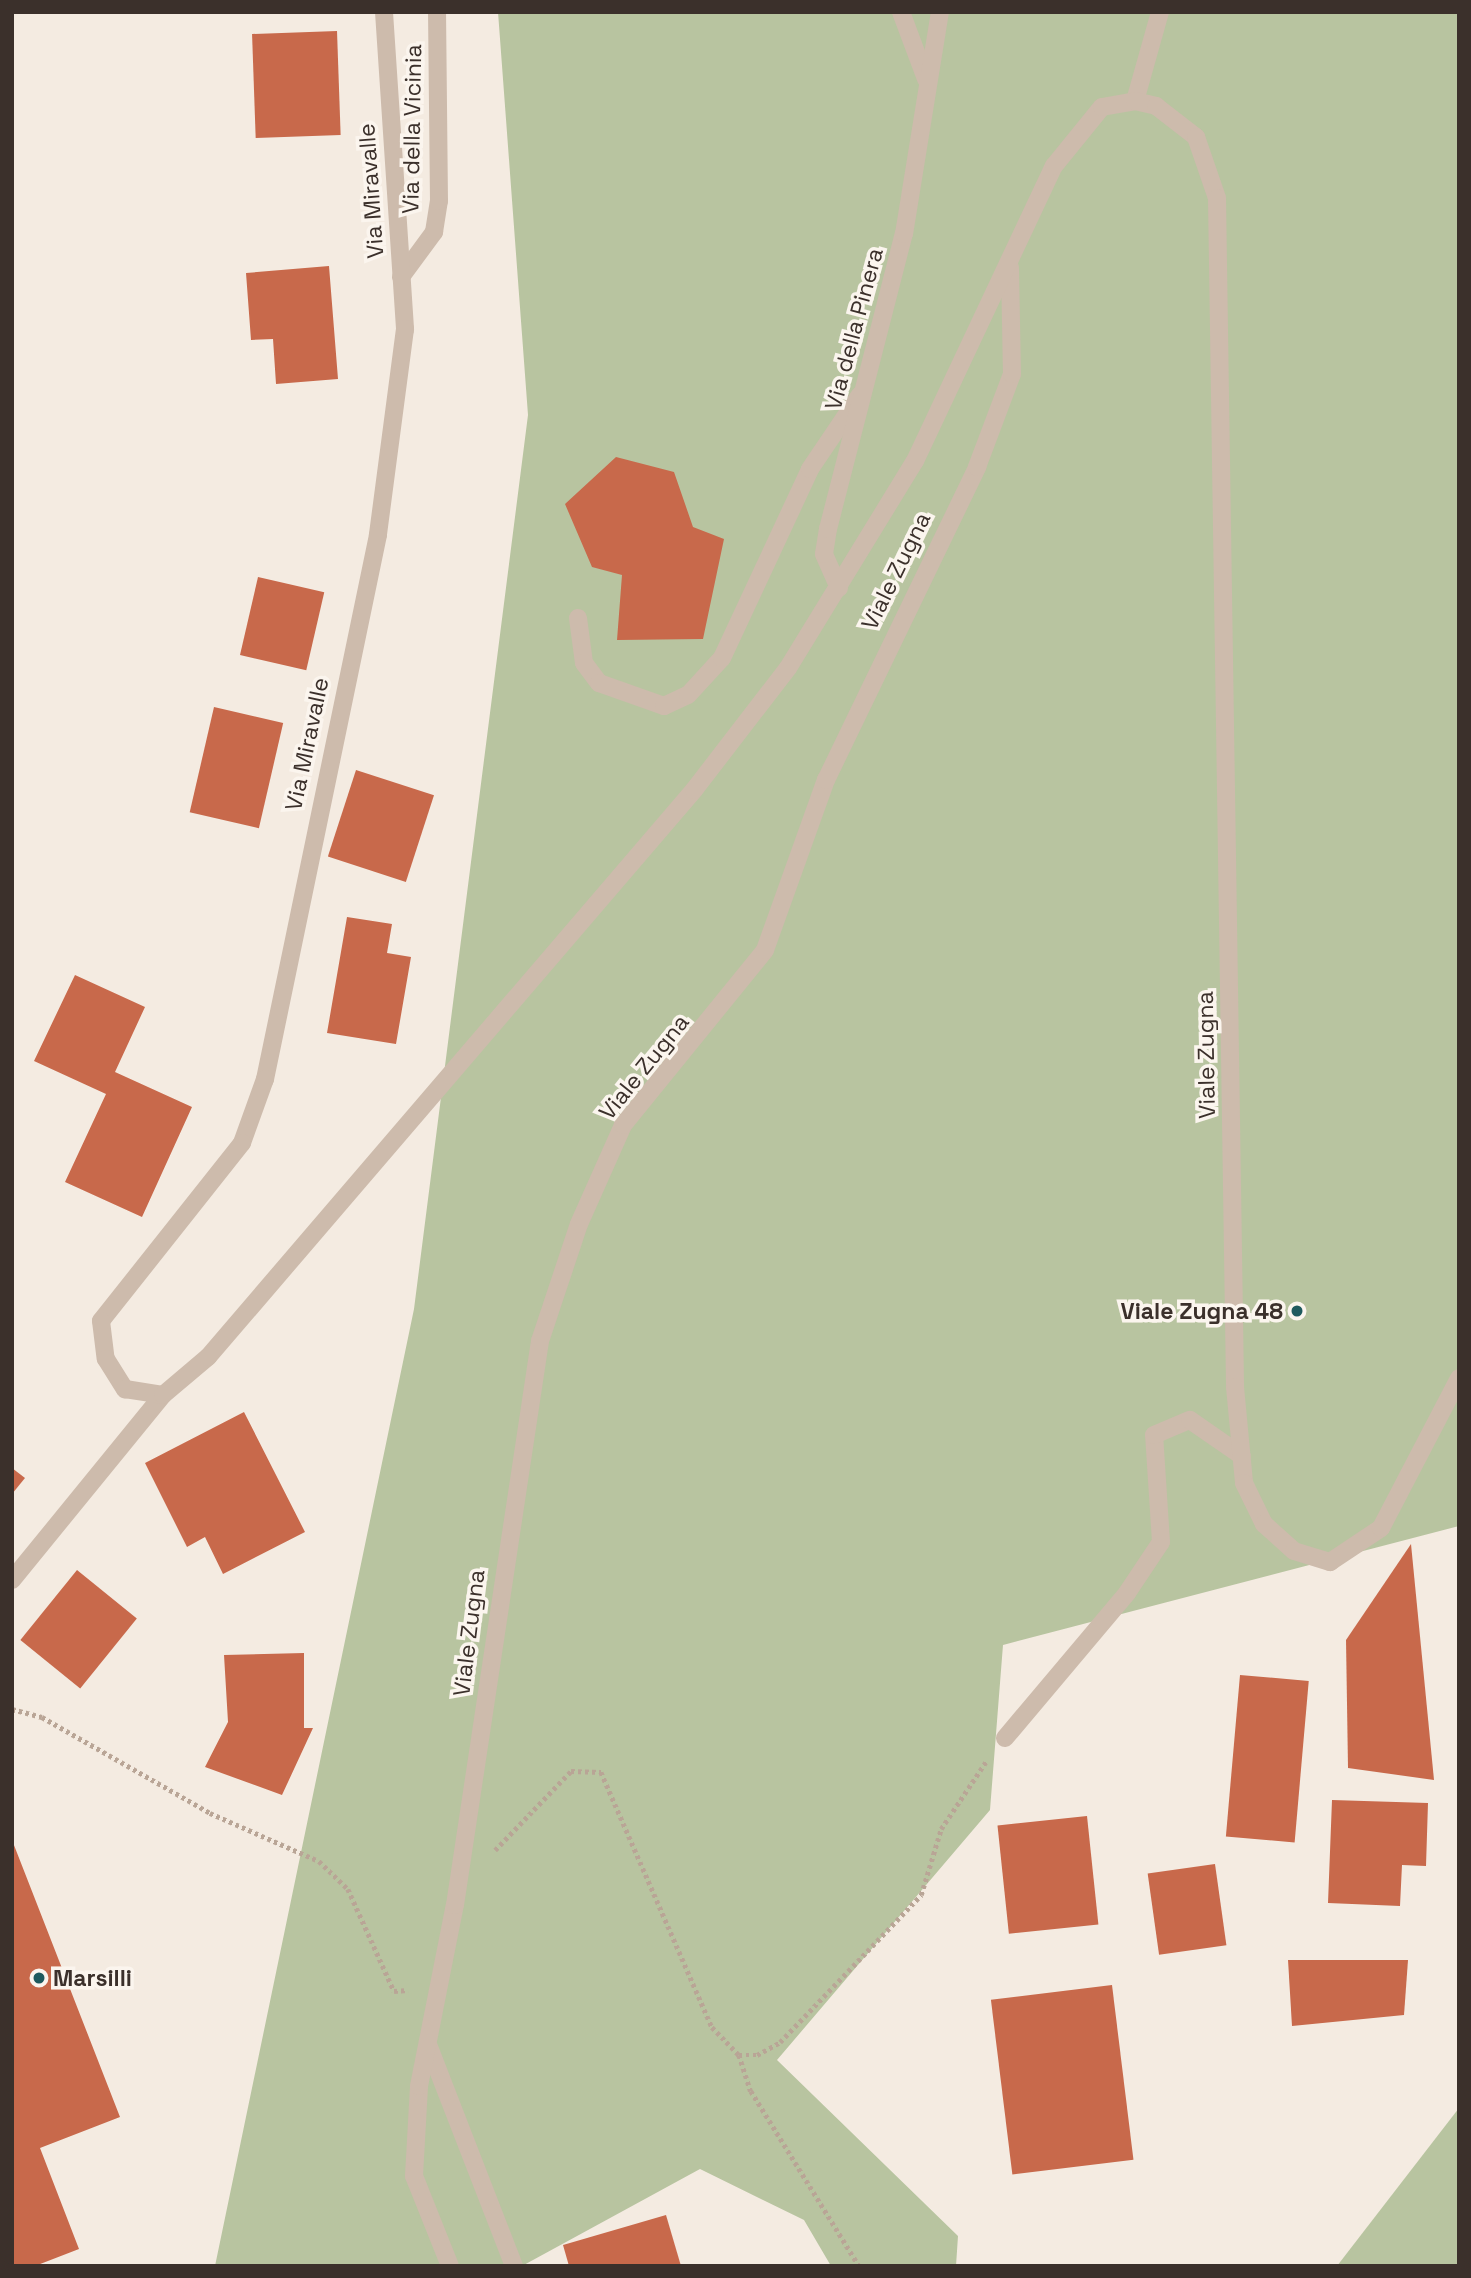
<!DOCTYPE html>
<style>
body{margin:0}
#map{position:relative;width:1471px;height:2278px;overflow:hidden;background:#f4ebe1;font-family:"Space Grotesk",sans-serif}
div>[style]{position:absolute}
.green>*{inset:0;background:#b8c4a0}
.building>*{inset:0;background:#c8694b;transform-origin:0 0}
.path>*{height:4.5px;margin-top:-2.25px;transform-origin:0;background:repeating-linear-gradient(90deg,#b9a596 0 3.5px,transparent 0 7px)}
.service>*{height:18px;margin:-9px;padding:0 9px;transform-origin:9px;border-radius:9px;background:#cdbbac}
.minor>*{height:18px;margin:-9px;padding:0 9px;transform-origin:9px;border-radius:9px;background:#cdbbac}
.tertiary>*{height:18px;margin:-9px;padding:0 9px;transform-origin:9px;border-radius:9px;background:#cdbbac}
.dots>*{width:19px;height:19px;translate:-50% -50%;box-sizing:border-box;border:4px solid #fbf5ee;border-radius:50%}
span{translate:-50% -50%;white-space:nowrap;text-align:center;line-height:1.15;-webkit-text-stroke:7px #fbf5ee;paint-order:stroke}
.street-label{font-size:23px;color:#3b302b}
.poi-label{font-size:23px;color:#3b302b;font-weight:700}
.right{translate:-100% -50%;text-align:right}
.left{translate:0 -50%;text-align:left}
.frame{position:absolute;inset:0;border:14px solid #3b302b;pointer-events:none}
</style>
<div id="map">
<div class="green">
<div style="clip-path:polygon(498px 12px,1459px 12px,1459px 1526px,1003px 1645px,990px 1810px,777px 2060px,958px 2236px,956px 2266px,831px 2266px,804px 2220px,700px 2169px,522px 2266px,215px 2266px,414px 1309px,528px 415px)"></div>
<div style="clip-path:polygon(1459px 2108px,1459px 2266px,1337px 2266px)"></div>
</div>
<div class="building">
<div style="left:337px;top:31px;width:104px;height:85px;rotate:88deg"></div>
<div style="clip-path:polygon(329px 266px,338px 379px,276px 384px,273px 339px,251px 340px,246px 273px)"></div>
<div style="clip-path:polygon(616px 457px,674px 472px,693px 527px,724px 539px,703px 639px,617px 640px,622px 575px,592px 567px,565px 504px)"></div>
<div style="left:258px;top:577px;width:68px;height:80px;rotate:13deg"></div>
<div style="left:214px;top:707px;width:71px;height:108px;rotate:13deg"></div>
<div style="left:356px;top:770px;width:82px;height:91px;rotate:18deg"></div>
<div style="clip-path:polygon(347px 917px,392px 924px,387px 953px,411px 957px,396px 1044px,327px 1033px)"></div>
<div style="clip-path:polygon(75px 975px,145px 1007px,115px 1072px,192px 1107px,142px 1217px,65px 1182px,106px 1094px,34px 1061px)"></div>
<div style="clip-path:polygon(244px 1412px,305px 1532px,223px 1574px,205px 1537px,187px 1547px,145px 1463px)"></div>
<div style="clip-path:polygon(12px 1468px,25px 1478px,12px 1494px)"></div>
<div style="clip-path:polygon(1411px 1544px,1434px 1780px,1348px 1768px,1346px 1640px)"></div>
<div style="left:77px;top:1570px;width:77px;height:90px;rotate:39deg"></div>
<div style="clip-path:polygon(304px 1653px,304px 1728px,313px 1728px,282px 1795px,205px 1767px,228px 1722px,224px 1655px)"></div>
<div style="left:1240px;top:1675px;width:69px;height:162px;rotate:5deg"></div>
<div style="clip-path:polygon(1332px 1800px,1428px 1803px,1426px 1866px,1402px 1865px,1400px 1906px,1328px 1903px)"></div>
<div style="left:1087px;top:1816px;width:109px;height:90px;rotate:84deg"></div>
<div style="clip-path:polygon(12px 1840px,120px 2117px,40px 2148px,79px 2249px,35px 2266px,12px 2266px)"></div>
<div style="left:1215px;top:1864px;width:82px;height:68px;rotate:82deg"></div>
<div style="clip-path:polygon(1288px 1960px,1408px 1960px,1404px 2015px,1292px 2026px)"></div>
<div style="left:1112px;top:1985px;width:176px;height:122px;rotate:83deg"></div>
<div style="clip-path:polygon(666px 2215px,681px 2266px,569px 2266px,563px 2245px)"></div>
</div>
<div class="path">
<div style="left:12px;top:1709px;width:31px;rotate:15deg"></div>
<div style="left:42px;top:1717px;width:193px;rotate:29.7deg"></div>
<div style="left:210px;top:1813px;width:119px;rotate:23.8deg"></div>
<div style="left:319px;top:1861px;width:40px;rotate:44deg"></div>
<div style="left:348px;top:1889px;width:112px;rotate:65.7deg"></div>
<div style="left:394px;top:1991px;width:14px;rotate:-4deg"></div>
<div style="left:495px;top:1850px;width:110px;rotate:-46.1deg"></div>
<div style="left:571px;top:1771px;width:30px;rotate:2deg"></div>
<div style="left:601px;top:1772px;width:278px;rotate:66.5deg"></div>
<div style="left:712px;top:2027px;width:39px;rotate:46deg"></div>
<div style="left:739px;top:2055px;width:18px"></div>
<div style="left:757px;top:2055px;width:26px;rotate:-29deg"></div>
<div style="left:780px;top:2042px;width:204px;rotate:-46.2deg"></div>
<div style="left:921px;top:1895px;width:69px;rotate:-73.1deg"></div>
<div style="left:941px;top:1829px;width:83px;rotate:-56.3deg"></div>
<div style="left:739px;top:2055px;width:38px;rotate:72deg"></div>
<div style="left:751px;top:2091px;width:206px;rotate:58.3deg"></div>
</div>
<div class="service">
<div style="left:901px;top:12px;width:72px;rotate:69.5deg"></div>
<div style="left:1135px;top:101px;width:92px;rotate:-74.3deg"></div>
<div style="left:401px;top:277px;width:56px;rotate:-53.7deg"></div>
<div style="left:434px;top:232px;width:31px;rotate:-81deg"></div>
<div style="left:439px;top:201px;width:189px;rotate:-90.6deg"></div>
<div style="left:578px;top:618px;width:45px;rotate:82.4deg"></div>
<div style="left:584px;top:663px;width:25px;rotate:53deg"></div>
<div style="left:599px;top:683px;width:69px;rotate:19.5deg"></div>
<div style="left:664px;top:706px;width:26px;rotate:-25deg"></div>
<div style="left:688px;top:695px;width:50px;rotate:-47.4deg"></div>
<div style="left:722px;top:658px;width:208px;rotate:-65deg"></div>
<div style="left:810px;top:469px;width:89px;rotate:-56deg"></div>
<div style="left:429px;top:2047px;width:235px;rotate:68.8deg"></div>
<div style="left:450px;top:2266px;width:97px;rotate:-111.8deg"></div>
<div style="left:414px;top:2176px;width:90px;rotate:-86.8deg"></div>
<div style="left:419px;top:2086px;width:185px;rotate:-78.8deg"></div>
<div style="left:455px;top:1905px;width:570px;rotate:-81.43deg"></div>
<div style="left:540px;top:1341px;width:123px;rotate:-71.6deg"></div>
<div style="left:579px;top:1224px;width:108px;rotate:-66deg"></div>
<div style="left:623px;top:1125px;width:225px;rotate:-50.9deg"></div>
<div style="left:765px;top:950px;width:181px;rotate:-70.3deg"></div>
<div style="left:826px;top:780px;width:348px;rotate:-64.2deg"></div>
<div style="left:977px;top:467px;width:99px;rotate:-69.4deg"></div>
<div style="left:1012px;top:374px;width:107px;rotate:-91.1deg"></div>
</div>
<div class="minor">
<div style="left:839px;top:588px;width:37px;rotate:-114deg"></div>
<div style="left:824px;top:554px;width:25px;rotate:-81deg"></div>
<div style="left:828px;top:529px;width:305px;rotate:-75.6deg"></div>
<div style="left:904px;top:234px;width:225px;rotate:-80.8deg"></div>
<div style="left:12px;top:1580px;width:239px;rotate:-50.8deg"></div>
<div style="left:1005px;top:1738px;width:189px;rotate:-49.9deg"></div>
<div style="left:1127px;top:1593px;width:61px;rotate:-56.3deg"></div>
<div style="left:1161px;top:1542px;width:107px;rotate:-93.7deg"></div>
<div style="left:1154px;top:1435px;width:39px;rotate:-23deg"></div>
<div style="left:1190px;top:1420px;width:63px;rotate:34.7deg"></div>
</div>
<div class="tertiary">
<div style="left:384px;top:12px;width:318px;rotate:86.2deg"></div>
<div style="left:405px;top:329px;width:208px;rotate:97.5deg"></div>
<div style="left:378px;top:535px;width:556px;rotate:101.73deg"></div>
<div style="left:265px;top:1079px;width:68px;rotate:109.8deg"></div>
<div style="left:242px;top:1143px;width:227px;rotate:128.4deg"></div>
<div style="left:101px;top:1321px;width:38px;rotate:83deg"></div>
<div style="left:106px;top:1359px;width:36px;rotate:58deg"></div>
<div style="left:125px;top:1389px;width:38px;rotate:9deg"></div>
<div style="left:163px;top:1395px;width:59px;rotate:-40.2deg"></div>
<div style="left:208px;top:1357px;width:747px;rotate:-49.4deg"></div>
<div style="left:694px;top:790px;width:154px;rotate:-52.4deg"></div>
<div style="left:788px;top:668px;width:243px;rotate:-58.5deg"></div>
<div style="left:915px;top:461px;width:326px;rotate:-64.8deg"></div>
<div style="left:1054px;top:166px;width:76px;rotate:-50.9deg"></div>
<div style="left:1102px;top:107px;width:34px;rotate:-10deg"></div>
<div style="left:1135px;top:101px;width:22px;rotate:13deg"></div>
<div style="left:1156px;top:106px;width:51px;rotate:37.8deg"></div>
<div style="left:1196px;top:137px;width:65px;rotate:71deg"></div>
<div style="left:1217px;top:198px;width:1189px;rotate:89.13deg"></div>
<div style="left:1235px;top:1387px;width:96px;rotate:84.6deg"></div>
<div style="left:1244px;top:1483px;width:46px;rotate:64deg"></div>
<div style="left:1264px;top:1524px;width:40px;rotate:42deg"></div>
<div style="left:1294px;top:1551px;width:38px;rotate:17deg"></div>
<div style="left:1330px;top:1562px;width:61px;rotate:-33.7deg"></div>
<div style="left:1381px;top:1528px;width:169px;rotate:-62.5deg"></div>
</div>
<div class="dots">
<div style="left:1297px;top:1311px;background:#1f5a5e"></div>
<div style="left:39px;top:1978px;background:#1f5a5e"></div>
</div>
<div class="street-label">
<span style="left:412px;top:129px;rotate:-89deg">Via della Vicinia</span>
<span style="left:371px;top:191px;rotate:-94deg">Via Miravalle</span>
<span style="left:854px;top:329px;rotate:-75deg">Via della Pinera</span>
<span style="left:896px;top:571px;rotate:-64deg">Viale Zugna</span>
<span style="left:307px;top:744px;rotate:-78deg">Via Miravalle</span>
<span style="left:1206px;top:1055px;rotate:-91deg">Viale Zugna</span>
<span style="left:644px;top:1067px;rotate:-51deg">Viale Zugna</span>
<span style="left:469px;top:1633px;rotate:-83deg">Viale Zugna</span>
</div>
<div class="poi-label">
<span class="right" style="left:1283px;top:1311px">Viale Zugna 48</span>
<span class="left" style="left:53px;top:1978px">Marsilli</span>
</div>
<div class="frame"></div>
</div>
